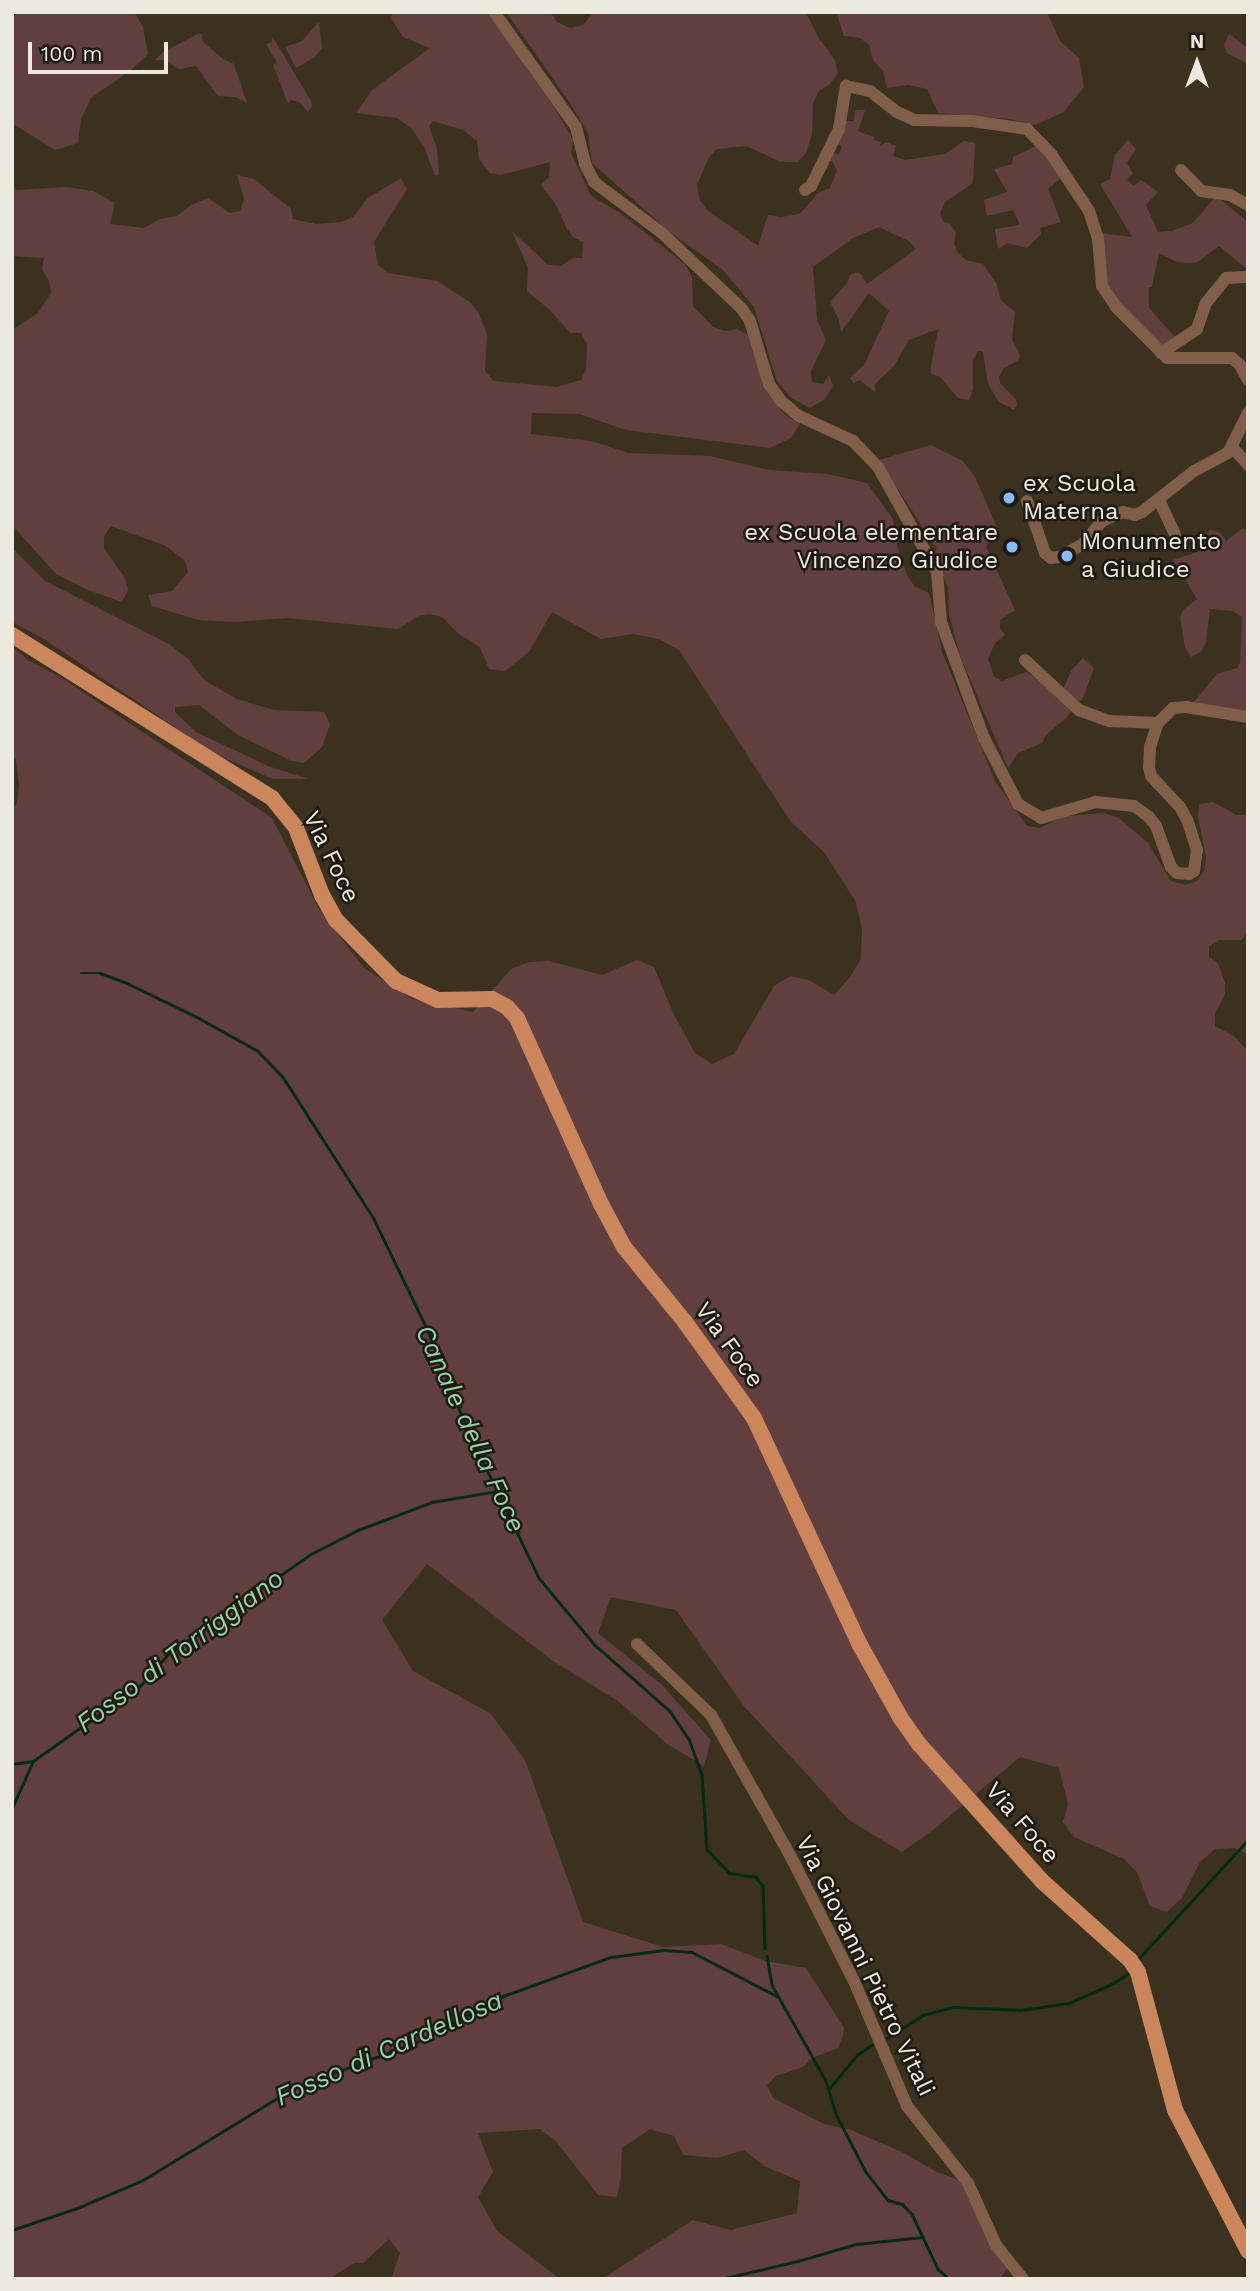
<!DOCTYPE html>
<style>
body{margin:0}
#map{position:relative;width:1260px;height:2291px;overflow:hidden;background:#3a311f;font-family:"Work Sans",sans-serif}
div>[style]{position:absolute}
.green>*{inset:0;background:#623f3f}
.stream>*{height:2.5px;margin:-1.25px;padding:0 1.25px;transform-origin:1.25px;border-radius:1.25px;background:#032b14}
.minor>*{height:12px;margin:-6px;padding:0 6px;transform-origin:6px;border-radius:6px;background:#805e49}
.major>*{height:16px;margin:-8px;padding:0 8px;transform-origin:8px;border-radius:8px;background:#cb865b}
.dots>*{width:19px;height:19px;translate:-50% -50%;box-sizing:border-box;border:4px solid #1e1a11;border-radius:50%}
span{translate:-50% -50%;white-space:nowrap;text-align:center;line-height:1.15;-webkit-text-stroke:5px #1e1a11;paint-order:stroke}
.poi-label{font-size:24px;color:#eee9dd}
.left{translate:0 -50%;text-align:left}
.right{translate:-100% -50%;text-align:right}
.street-label{font-size:24px;color:#eee9dd}
.water-label{font-size:26px;color:#94d4a7;font-style:italic}
.frame{position:absolute;inset:0;border:14px solid #eee9dd;pointer-events:none}
.north{position:absolute;left:1162px;top:28px;width:70px;height:70px;-webkit-text-stroke:5px #1e1a11;paint-order:stroke;rotate:0deg;font-size:19px;font-weight:700;line-height:28px;text-align:center;color:#eee9dd}
.north::after{content:'';display:block;margin:auto;width:24px;height:32px;background:#eee9dd;clip-path:polygon(50% 0,100% 100%,50% 72%,0 100%)}
.scale{position:absolute;left:28px;top:42px;width:140px;height:32px;box-sizing:border-box;border:4px solid #eee9dd;border-top:0;padding-left:9px;font-size:21px;line-height:24px;white-space:nowrap;color:#eee9dd;-webkit-text-stroke:5px #1e1a11;paint-order:stroke}
</style>
<div id="map">
<div class="green">
<div style="clip-path:polygon(12px 12px,134px 12px,143px 27px,148px 54px,131px 70px,91px 98px,81px 119px,78px 143px,55px 150px,15px 125px,12px 128px)"></div>
<div style="clip-path:polygon(393px 12px,488px 12px,557px 112px,573px 140px,571px 153px,591px 196px,620px 213px,686px 265px,692px 277px,693px 306px,713px 327px,725px 331px,737px 329px,748px 335px,768px 394px,784px 414px,800px 424px,791px 438px,770px 448px,626px 430px,579px 414px,532px 413px,531px 434px,591px 441px,629px 453px,710px 456px,769px 470px,828px 474px,867px 483px,893px 519px,897px 546px,907px 575px,915px 587px,929px 593px,942px 652px,995px 781px,1027px 826px,1040px 828px,1065px 816px,1104px 813px,1119px 818px,1148px 843px,1171px 881px,1185px 885px,1197px 881px,1204px 870px,1206px 857px,1198px 817px,1199px 804px,1213px 802px,1237px 815px,1248px 815px,1248px 931px,1242px 940px,1219px 940px,1209px 946px,1209px 957px,1218px 963px,1225px 983px,1225px 994px,1215px 1014px,1215px 1026px,1234px 1036px,1248px 1051px,1248px 1854px,1234px 1848px,1215px 1849px,1200px 1862px,1182px 1898px,1167px 1912px,1150px 1906px,1137px 1872px,1124px 1859px,1074px 1837px,1063px 1822px,1068px 1804px,1059px 1768px,1020px 1757px,933px 1830px,902px 1852px,849px 1820px,744px 1706px,676px 1610px,611px 1597px,598px 1633px,662px 1685px,711px 1740px,704px 1766px,667px 1744px,618px 1701px,553px 1661px,427px 1564px,382px 1620px,413px 1671px,490px 1713px,525px 1760px,583px 1922px,663px 1947px,721px 1944px,765px 1961px,806px 1968px,844px 2028px,843px 2035px,838px 2048px,812px 2058px,803px 2067px,776px 2076px,767px 2085px,773px 2098px,824px 2124px,851px 2130px,902px 2152px,937px 2172px,956px 2179px,965px 2187px,1008px 2267px,1000px 2279px,602px 2279px,693px 2220px,731px 2230px,797px 2213px,800px 2181px,764px 2166px,744px 2150px,717px 2158px,683px 2155px,674px 2136px,650px 2129px,622px 2148px,621px 2176px,617px 2197px,598px 2195px,555px 2140px,539px 2129px,478px 2133px,493px 2172px,478px 2197px,497px 2231px,560px 2279px,391px 2279px,400px 2253px,389px 2239px,363px 2263px,354px 2263px,329px 2279px,12px 2279px,12px 810px,17px 803px,19px 786px,16px 760px,12px 754px,12px 646px,28px 660px,60px 677px,272px 818px,319px 909px,364px 968px,412px 999px,473px 1012px,511px 969px,529px 962px,549px 961px,602px 975px,637px 960px,654px 967px,674px 1015px,695px 1053px,712px 1064px,734px 1054px,774px 986px,790px 976px,809px 980px,834px 995px,851px 976px,861px 959px,862px 930px,856px 902px,824px 852px,791px 822px,679px 650px,659px 639px,633px 634px,601px 639px,552px 612px,529px 652px,505px 671px,489px 669px,480px 647px,459px 634px,442px 617px,430px 614px,418px 616px,398px 629px,288px 618px,235px 622px,199px 620px,152px 606px,148px 595px,172px 591px,188px 572px,185px 561px,166px 546px,111px 526px,104px 536px,104px 548px,125px 578px,128px 590px,122px 602px,88px 590px,56px 574px,12px 525px,12px 330px,38px 313px,51px 293px,49px 281px,42px 270px,44px 258px,12px 256px,12px 182px,16px 190px,67px 187px,93px 191px,115px 203px,110px 224px,144px 228px,160px 219px,177px 216px,191px 205px,208px 198px,230px 213px,240px 211px,244px 199px,237px 175px,254px 179px,291px 209px,293px 219px,316px 224px,341px 222px,353px 217px,368px 198px,401px 178px,407px 189px,374px 242px,378px 265px,388px 273px,437px 281px,470px 302px,478px 312px,487px 334px,485px 371px,494px 381px,557px 387px,581px 380px,586px 369px,587px 344px,581px 333px,570px 333px,551px 311px,527px 291px,528px 268px,512px 231px,548px 265px,561px 266px,573px 258px,582px 258px,583px 242px,573px 237px,566px 227px,556px 205px,541px 185px,549px 177px,550px 162px,501px 175px,490px 173px,479px 159px,477px 141px,463px 130px,433px 121px,429px 126px,437px 149px,439px 175px,435px 176px,424px 146px,411px 128px,397px 118px,356px 113px,372px 90px,430px 48px,403px 37px,391px 18px)"></div>
<div style="clip-path:polygon(506px 12px,550px 12px,557px 22px,570px 28px,583px 25px,594px 12px,806px 12px,818px 37px,835px 60px,838px 73px,830px 84px,819px 91px,813px 103px,812px 134px,806px 153px,798px 162px,781px 162px,746px 146px,717px 149px,709px 157px,697px 185px,699px 199px,707px 210px,758px 246px,768px 215px,781px 217px,800px 214px,818px 193px,830px 188px,837px 170px,832px 161px,828px 161px,833px 153px,838px 155px,842px 147px,837px 143px,845px 121px,854px 121px,855px 110px,865px 110px,858px 131px,874px 137px,874px 140px,881px 142px,880px 146px,886px 142px,896px 146px,893px 156px,905px 160px,945px 154px,964px 141px,975px 143px,973px 183px,945px 202px,940px 214px,944px 222px,950px 224px,956px 233px,954px 244px,958px 253px,966px 260px,983px 264px,996px 283px,1001px 300px,1015px 312px,1012px 339px,1020px 355px,1019px 360px,1004px 368px,999px 377px,1000px 383px,1016px 400px,1017px 405px,1014px 410px,999px 402px,988px 384px,983px 352px,978px 351px,973px 360px,973px 389px,969px 400px,958px 398px,940px 377px,930px 373px,938px 329px,909px 340px,894px 366px,875px 384px,875px 393px,860px 380px,853px 383px,850px 378px,864px 365px,889px 311px,869px 293px,841px 332px,839px 320px,830px 302px,847px 283px,850px 275px,859px 272px,867px 284px,916px 249px,909px 241px,879px 227px,853px 238px,813px 267px,817px 320px,826px 340px,811px 371px,812px 382px,823px 384px,829px 375px,833px 386px,824px 400px,810px 408px,791px 398px,777px 381px,754px 307px,723px 270px,671px 233px,592px 163px,588px 133px,570px 103px)"></div>
<div style="clip-path:polygon(836px 12px,1047px 12px,1060px 41px,1079px 58px,1084px 87px,1064px 112px,1035px 125px,1009px 119px,938px 113px,927px 89px,908px 85px,887px 88px,883px 71px,873px 60px,869px 45px,860px 38px,844px 36px)"></div>
<div style="clip-path:polygon(319px 22px,322px 48px,315px 57px,296px 68px,285px 47px,302px 41px)"></div>
<div style="clip-path:polygon(198px 34px,202px 34px,203px 42px,223px 59px,234px 64px,247px 103px,235px 97px,218px 96px,196px 66px,179px 69px,164px 60px,155px 60px,163px 52px)"></div>
<div style="clip-path:polygon(1229px 34px,1248px 48px,1248px 64px,1227px 53px,1224px 45px)"></div>
<div style="clip-path:polygon(272px 36px,311px 101px,312px 106px,308px 112px,299px 102px,291px 100px,288px 103px,273px 65px,277px 63px,266px 44px,272px 42px)"></div>
<div style="clip-path:polygon(1128px 140px,1136px 149px,1127px 163px,1133px 173px,1127px 180px,1134px 186px,1141px 180px,1158px 192px,1146px 205px,1158px 232px,1172px 231px,1193px 223px,1216px 196px,1248px 222px,1247px 269px,1219px 246px,1198px 262px,1189px 263px,1177px 262px,1159px 253px,1152px 287px,1149px 287px,1149px 308px,1175px 337px,1160px 349px,1122px 309px,1106px 283px,1101px 233px,1132px 237px,1100px 184px,1110px 179px,1115px 155px)"></div>
<div style="clip-path:polygon(1040px 144px,1062px 177px,1048px 189px,1061px 222px,1040px 228px,1041px 234px,1027px 248px,1007px 243px,998px 249px,995px 229px,1019px 225px,1019px 222px,1013px 210px,987px 216px,984px 200px,1007px 192px,994px 169px,1012px 164px,1013px 157px)"></div>
<div style="clip-path:polygon(931px 445px,963px 461px,975px 477px,999px 532px,993px 536px,986px 547px,1015px 610px,1000px 620px,1000px 628px,1005px 635px,995px 643px,988px 659px,994px 676px,1002px 681px,1026px 672px,1056px 692px,1064px 687px,1071px 671px,1083px 658px,1094px 668px,1083px 698px,1066px 718px,1046px 735px,1042px 743px,1018px 753px,1008px 768px,960px 656px,949px 614px,948px 587px,932px 552px,937px 549px,879px 460px)"></div>
<div style="clip-path:polygon(1243px 528px,1248px 532px,1248px 712px,1193px 703px,1217px 674px,1237px 668px,1240px 663px,1242px 617px,1233px 611px,1210px 609px,1206px 642px,1201px 652px,1191px 657px,1185px 647px,1180px 618px,1183px 610px,1197px 599px,1173px 560px,1203px 550px,1203px 539px,1210px 530px,1220px 532px,1226px 541px)"></div>
<div style="clip-path:polygon(12px 548px,45px 581px,169px 644px,188px 659px,204px 680px,237px 699px,274px 710px,324px 712px,330px 724px,322px 747px,304px 763px,292px 761px,238px 735px,199px 705px,175px 707px,175px 712px,196px 732px,268px 766px,308px 779px,273px 779px,215px 754px,44px 639px,12px 622px)"></div>
</div>
<div class="stream">
<div style="left:81px;top:973px;width:19px"></div>
<div style="left:100px;top:973px;width:29px;rotate:20deg"></div>
<div style="left:127px;top:983px;width:80px;rotate:25.9deg"></div>
<div style="left:199px;top:1018px;width:68px;rotate:29.2deg"></div>
<div style="left:258px;top:1051px;width:36px;rotate:46deg"></div>
<div style="left:283px;top:1077px;width:169px;rotate:57.3deg"></div>
<div style="left:374px;top:1219px;width:127px;rotate:64.2deg"></div>
<div style="left:429px;top:1333px;width:100px;rotate:68.3deg"></div>
<div style="left:466px;top:1426px;width:169px;rotate:64.3deg"></div>
<div style="left:539px;top:1578px;width:87px;rotate:50.1deg"></div>
<div style="left:595px;top:1645px;width:100px;rotate:41.3deg"></div>
<div style="left:670px;top:1711px;width:34px;rotate:56deg"></div>
<div style="left:689px;top:1739px;width:37px;rotate:70deg"></div>
<div style="left:702px;top:1774px;width:75px;rotate:86.2deg"></div>
<div style="left:707px;top:1849px;width:33px;rotate:47deg"></div>
<div style="left:729px;top:1873px;width:27px;rotate:8deg"></div>
<div style="left:756px;top:1877px;width:11px;rotate:52deg"></div>
<div style="left:763px;top:1886px;width:62px;rotate:88.2deg"></div>
<div style="left:12px;top:1764px;width:21px;rotate:-8deg"></div>
<div style="left:12px;top:1808px;width:51px;rotate:-65.9deg"></div>
<div style="left:33px;top:1761px;width:133px;rotate:-35.2deg"></div>
<div style="left:142px;top:1684px;width:40px;rotate:-49deg"></div>
<div style="left:168px;top:1654px;width:174px;rotate:-35deg"></div>
<div style="left:311px;top:1554px;width:53px;rotate:-27.1deg"></div>
<div style="left:358px;top:1530px;width:79px;rotate:-20.7deg"></div>
<div style="left:432px;top:1502px;width:67px;rotate:-9.5deg"></div>
<div style="left:767px;top:1956px;width:29px;rotate:80deg"></div>
<div style="left:772px;top:1985px;width:110px;rotate:60.6deg"></div>
<div style="left:826px;top:2081px;width:37px;rotate:73deg"></div>
<div style="left:837px;top:2116px;width:63px;rotate:62.6deg"></div>
<div style="left:866px;top:2172px;width:36px;rotate:52deg"></div>
<div style="left:888px;top:2200px;width:15px;rotate:16deg"></div>
<div style="left:902px;top:2204px;width:14px;rotate:45deg"></div>
<div style="left:912px;top:2214px;width:61px;rotate:64.7deg"></div>
<div style="left:938px;top:2269px;width:15px;rotate:42deg"></div>
<div style="left:1139px;top:1958px;width:161px;rotate:-47.3deg"></div>
<div style="left:887px;top:2038px;width:43px;rotate:-32.6deg"></div>
<div style="left:923px;top:2015px;width:31px;rotate:-15deg"></div>
<div style="left:953px;top:2007px;width:68px;rotate:2.5deg"></div>
<div style="left:1021px;top:2010px;width:49px;rotate:-8.3deg"></div>
<div style="left:1069px;top:2003px;width:49px;rotate:-24deg"></div>
<div style="left:1114px;top:1983px;width:18px;rotate:-34deg"></div>
<div style="left:829px;top:2089px;width:44px;rotate:-50.5deg"></div>
<div style="left:857px;top:2055px;width:18px;rotate:-34deg"></div>
<div style="left:12px;top:2230px;width:72px;rotate:-18.7deg"></div>
<div style="left:80px;top:2207px;width:69px;rotate:-23.2deg"></div>
<div style="left:143px;top:2180px;width:177px;rotate:-31.4deg"></div>
<div style="left:294px;top:2088px;width:131px;rotate:-20.5deg"></div>
<div style="left:417px;top:2042px;width:98px;rotate:-28.1deg"></div>
<div style="left:503px;top:1996px;width:115px;rotate:-19.9deg"></div>
<div style="left:611px;top:1957px;width:53px;rotate:-7.5deg"></div>
<div style="left:664px;top:1950px;width:28px;rotate:4deg"></div>
<div style="left:692px;top:1952px;width:96px;rotate:27.4deg"></div>
<div style="left:721px;top:2279px;width:79px;rotate:-13.2deg"></div>
<div style="left:798px;top:2261px;width:60px;rotate:-16.3deg"></div>
<div style="left:856px;top:2244px;width:67px;rotate:-6deg"></div>
</div>
<div class="minor">
<div style="left:494px;top:12px;width:141px;rotate:54.5deg"></div>
<div style="left:576px;top:127px;width:38px;rotate:76deg"></div>
<div style="left:585px;top:164px;width:20px;rotate:63deg"></div>
<div style="left:594px;top:182px;width:85px;rotate:36.9deg"></div>
<div style="left:662px;top:233px;width:110px;rotate:43.5deg"></div>
<div style="left:742px;top:309px;width:14px;rotate:56deg"></div>
<div style="left:750px;top:321px;width:66px;rotate:73.2deg"></div>
<div style="left:769px;top:384px;width:21px;rotate:55deg"></div>
<div style="left:781px;top:401px;width:23px;rotate:40deg"></div>
<div style="left:799px;top:416px;width:60px;rotate:24.8deg"></div>
<div style="left:853px;top:441px;width:36px;rotate:46deg"></div>
<div style="left:878px;top:467px;width:120px;rotate:60.7deg"></div>
<div style="left:937px;top:572px;width:50px;rotate:85.4deg"></div>
<div style="left:941px;top:622px;width:124px;rotate:69.7deg"></div>
<div style="left:984px;top:738px;width:74px;rotate:62.7deg"></div>
<div style="left:1018px;top:804px;width:27px;rotate:31deg"></div>
<div style="left:1041px;top:818px;width:57px;rotate:-16.2deg"></div>
<div style="left:1096px;top:802px;width:38px;rotate:6deg"></div>
<div style="left:1134px;top:806px;width:19px;rotate:36deg"></div>
<div style="left:1149px;top:817px;width:11px;rotate:52deg"></div>
<div style="left:1156px;top:826px;width:44px;rotate:69.9deg"></div>
<div style="left:1171px;top:867px;width:8px;rotate:45deg"></div>
<div style="left:1177px;top:873px;width:12px;rotate:5deg"></div>
<div style="left:1189px;top:874px;width:6px;rotate:-31deg"></div>
<div style="left:1194px;top:871px;width:21px;rotate:-82deg"></div>
<div style="left:1197px;top:850px;width:32px;rotate:-108deg"></div>
<div style="left:1187px;top:820px;width:15px;rotate:-118deg"></div>
<div style="left:1180px;top:807px;width:42px;rotate:-133.1deg"></div>
<div style="left:1151px;top:776px;width:9px;rotate:-103deg"></div>
<div style="left:1149px;top:767px;width:20px;rotate:-87deg"></div>
<div style="left:1150px;top:747px;width:25px;rotate:-72deg"></div>
<div style="left:1158px;top:723px;width:21px;rotate:-45deg"></div>
<div style="left:1173px;top:708px;width:13px;rotate:-4deg"></div>
<div style="left:1186px;top:707px;width:63px;rotate:9.2deg"></div>
<div style="left:1181px;top:170px;width:29px;rotate:46deg"></div>
<div style="left:1201px;top:191px;width:29px;rotate:8deg"></div>
<div style="left:1230px;top:195px;width:21px;rotate:29deg"></div>
<div style="left:805px;top:190px;width:7px;rotate:-34deg"></div>
<div style="left:811px;top:186px;width:64px;rotate:-63.8deg"></div>
<div style="left:839px;top:129px;width:44px;rotate:-80.8deg"></div>
<div style="left:846px;top:86px;width:25px;rotate:12deg"></div>
<div style="left:870px;top:91px;width:34px;rotate:38deg"></div>
<div style="left:897px;top:112px;width:19px;rotate:25deg"></div>
<div style="left:914px;top:120px;width:58px;rotate:1deg"></div>
<div style="left:972px;top:121px;width:56px;rotate:8.3deg"></div>
<div style="left:1027px;top:129px;width:35px;rotate:46deg"></div>
<div style="left:1051px;top:154px;width:69px;rotate:56.3deg"></div>
<div style="left:1089px;top:211px;width:28px;rotate:72deg"></div>
<div style="left:1098px;top:238px;width:48px;rotate:85.2deg"></div>
<div style="left:1102px;top:286px;width:25px;rotate:56deg"></div>
<div style="left:1116px;top:307px;width:72px;rotate:45deg"></div>
<div style="left:1167px;top:358px;width:65px"></div>
<div style="left:1232px;top:358px;width:11px;rotate:41deg"></div>
<div style="left:1240px;top:365px;width:17px;rotate:62deg"></div>
<div style="left:1161px;top:353px;width:43px;rotate:-33.7deg"></div>
<div style="left:1197px;top:329px;width:28px;rotate:-71deg"></div>
<div style="left:1206px;top:303px;width:32px;rotate:-51deg"></div>
<div style="left:1226px;top:278px;width:22px;rotate:-3deg"></div>
<div style="left:1232px;top:447px;width:24px;rotate:48deg"></div>
<div style="left:1159px;top:500px;width:38px;rotate:65deg"></div>
<div style="left:1027px;top:501px;width:55px;rotate:70.9deg"></div>
<div style="left:1045px;top:553px;width:8px;rotate:40deg"></div>
<div style="left:1051px;top:558px;width:8px;rotate:-7deg"></div>
<div style="left:1059px;top:557px;width:26px;rotate:-28deg"></div>
<div style="left:1082px;top:545px;width:31px;rotate:-50deg"></div>
<div style="left:1102px;top:521px;width:23px;rotate:-23deg"></div>
<div style="left:1123px;top:512px;width:12px;rotate:14deg"></div>
<div style="left:1135px;top:515px;width:8px;rotate:-23deg"></div>
<div style="left:1142px;top:512px;width:66px;rotate:-38.3deg"></div>
<div style="left:1194px;top:471px;width:38px;rotate:-28deg"></div>
<div style="left:1228px;top:453px;width:45px;rotate:-63.4deg"></div>
<div style="left:1025px;top:660px;width:74px;rotate:42.8deg"></div>
<div style="left:1079px;top:710px;width:33px;rotate:20deg"></div>
<div style="left:1110px;top:721px;width:48px;rotate:2.4deg"></div>
<div style="left:637px;top:1644px;width:103px;rotate:43.8deg"></div>
<div style="left:711px;top:1715px;width:163px;rotate:60.6deg"></div>
<div style="left:791px;top:1857px;width:139px;rotate:63.1deg"></div>
<div style="left:854px;top:1981px;width:136px;rotate:67deg"></div>
<div style="left:907px;top:2106px;width:98px;rotate:51.6deg"></div>
<div style="left:968px;top:2183px;width:68px;rotate:65.7deg"></div>
<div style="left:996px;top:2245px;width:43px;rotate:51.5deg"></div>
</div>
<div class="major">
<div style="left:12px;top:635px;width:307px;rotate:32.1deg"></div>
<div style="left:272px;top:798px;width:38px;rotate:51deg"></div>
<div style="left:296px;top:828px;width:72px;rotate:68.8deg"></div>
<div style="left:322px;top:895px;width:29px;rotate:61deg"></div>
<div style="left:336px;top:920px;width:86px;rotate:45.5deg"></div>
<div style="left:396px;top:981px;width:46px;rotate:24.3deg"></div>
<div style="left:438px;top:1000px;width:54px;rotate:-1.1deg"></div>
<div style="left:492px;top:999px;width:17px;rotate:28deg"></div>
<div style="left:507px;top:1007px;width:15px;rotate:48deg"></div>
<div style="left:517px;top:1018px;width:204px;rotate:65.7deg"></div>
<div style="left:601px;top:1204px;width:49px;rotate:61.9deg"></div>
<div style="left:624px;top:1247px;width:97px;rotate:50.9deg"></div>
<div style="left:685px;top:1322px;width:118px;rotate:54.3deg"></div>
<div style="left:754px;top:1418px;width:251px;rotate:65deg"></div>
<div style="left:860px;top:1645px;width:82px;rotate:60.9deg"></div>
<div style="left:900px;top:1717px;width:33px;rotate:55deg"></div>
<div style="left:919px;top:1744px;width:186px;rotate:48.1deg"></div>
<div style="left:1043px;top:1882px;width:117px;rotate:41.9deg"></div>
<div style="left:1130px;top:1960px;width:14px;rotate:56deg"></div>
<div style="left:1138px;top:1972px;width:143px;rotate:75deg"></div>
<div style="left:1175px;top:2110px;width:159px;rotate:62.6deg"></div>
</div>
<div class="dots">
<div style="left:1009px;top:498px;background:#87bbfb"></div>
<div style="left:1012px;top:547px;background:#87bbfb"></div>
<div style="left:1067px;top:556px;background:#87bbfb"></div>
</div>
<div class="poi-label">
<span class="left" style="left:1023px;top:498px">ex Scuola<br>Materna</span>
<span class="right" style="left:998px;top:547px">ex Scuola elementare<br>Vincenzo Giudice</span>
<span class="left" style="left:1081px;top:556px">Monumento<br>a Giudice</span>
</div>
<div class="street-label">
<span style="left:331px;top:857px;rotate:64deg">Via Foce</span>
<span style="left:729px;top:1345px;rotate:54deg">Via Foce</span>
<span style="left:1022px;top:1823px;rotate:49deg">Via Foce</span>
<span style="left:865px;top:1966px;rotate:64deg">Via Giovanni Pietro Vitali</span>
</div>
<div class="water-label">
<span style="left:470px;top:1429px;rotate:65deg">Canale della Foce</span>
<span style="left:180px;top:1651px;rotate:-37deg">Fosso di Torriggiano</span>
<span style="left:389px;top:2049px;rotate:-24deg">Fosso di Cardellosa</span>
</div>
<div class="frame"></div>
<div class="north">N</div>
<div class="scale">100 m</div>
</div>
